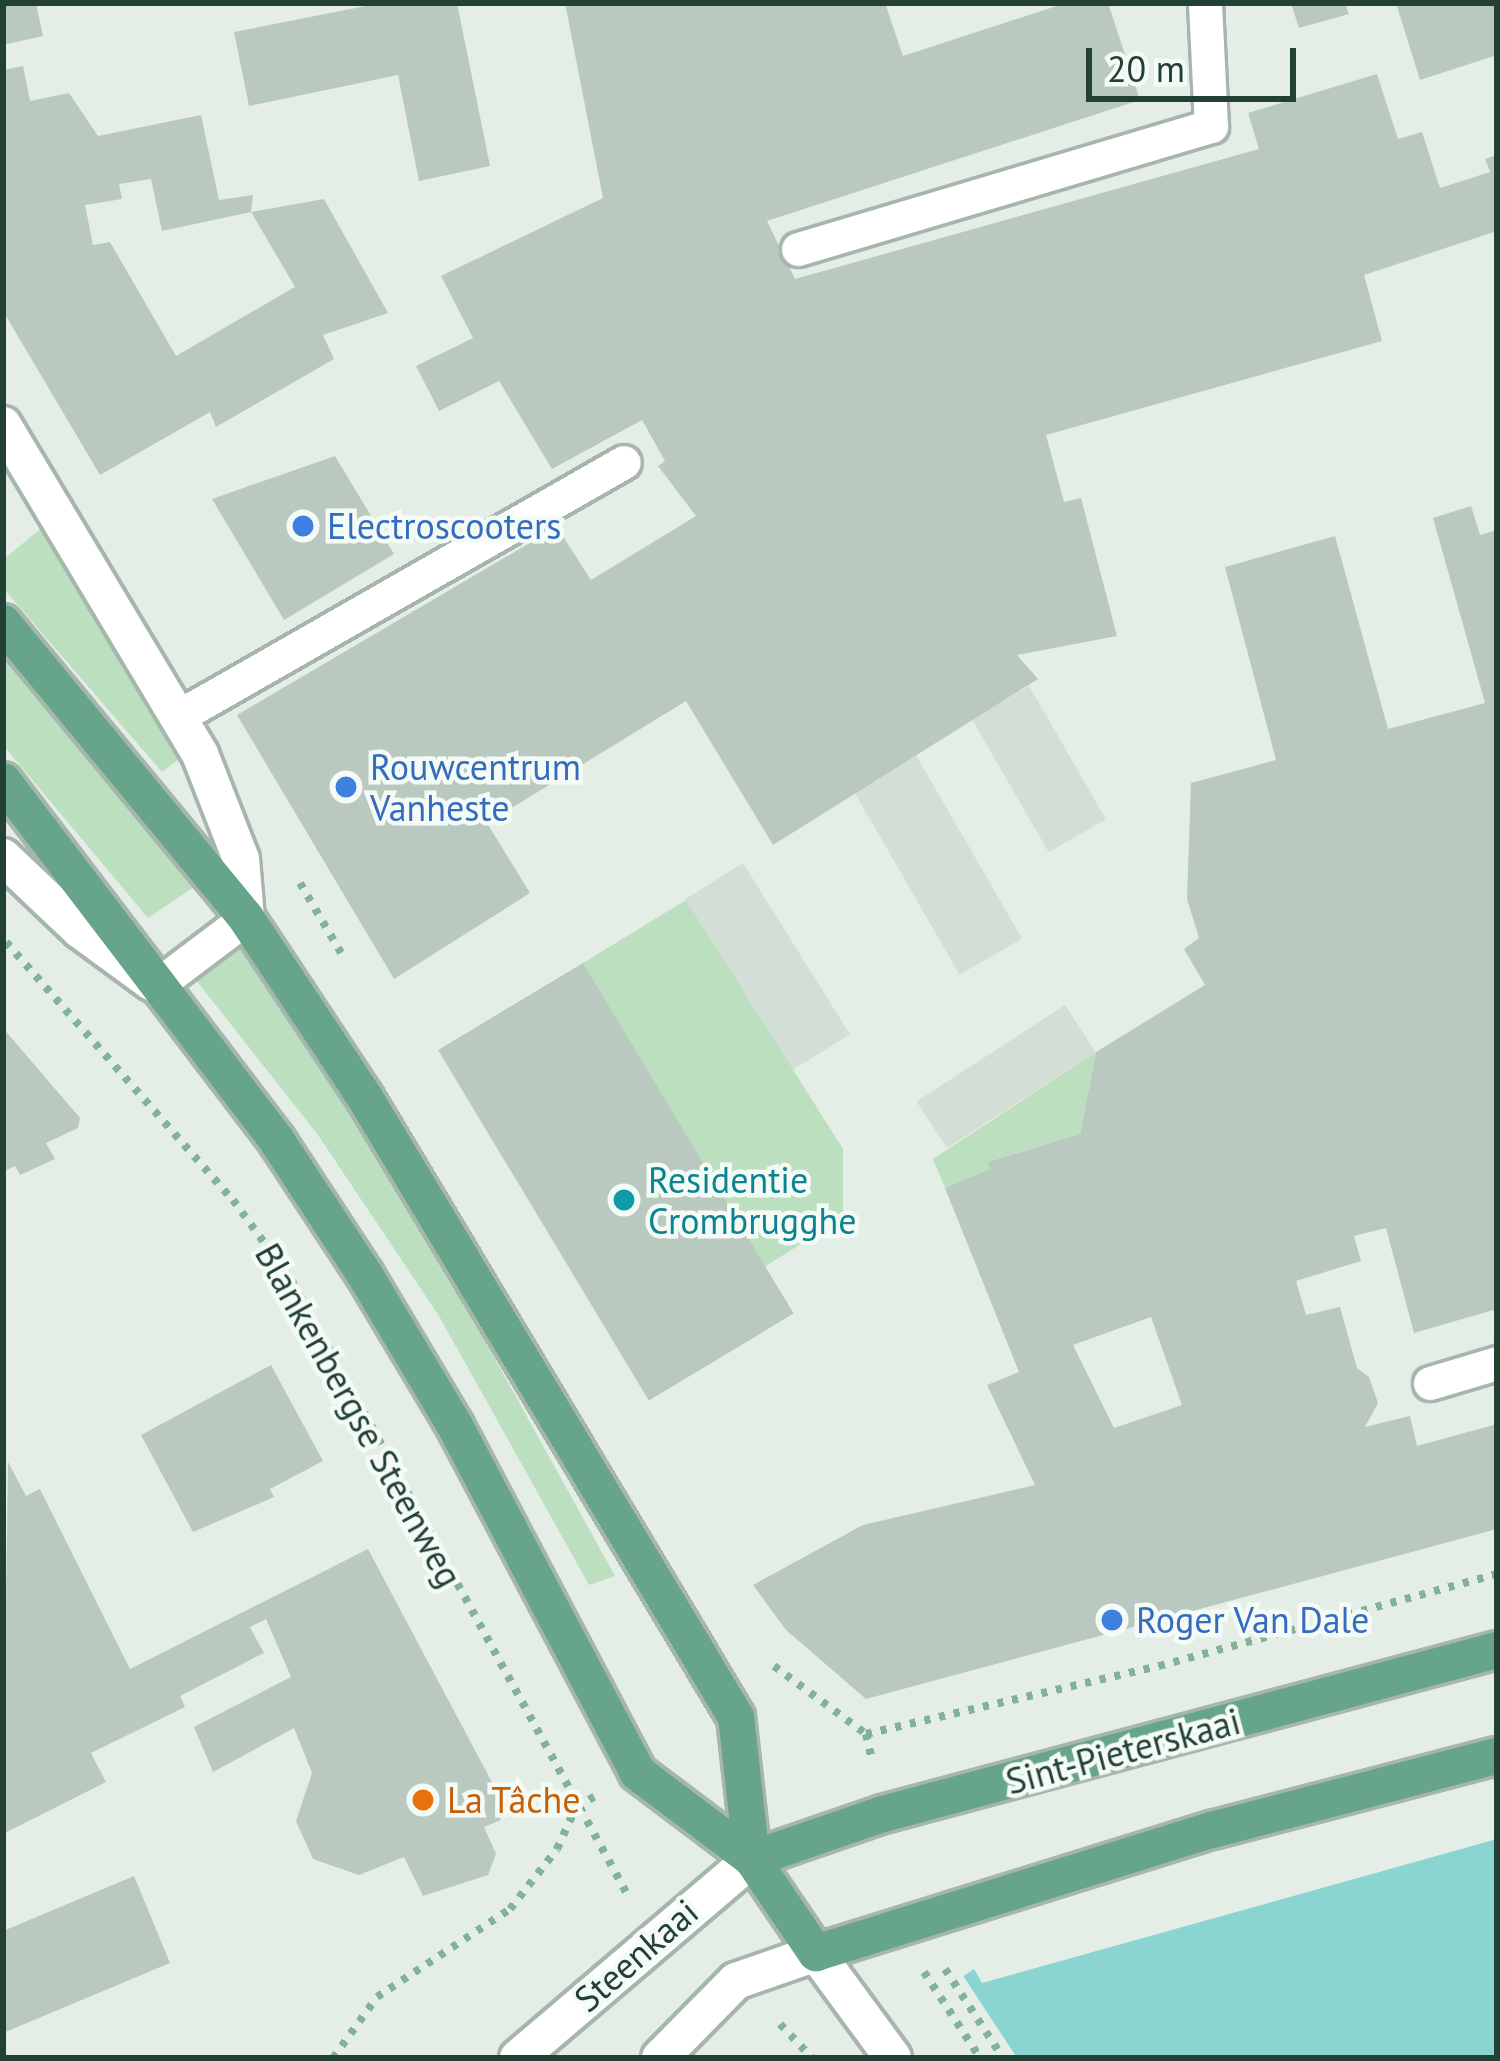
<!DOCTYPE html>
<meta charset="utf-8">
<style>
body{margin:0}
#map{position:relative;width:1500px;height:2061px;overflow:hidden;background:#e4eee7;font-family:"PT Sans",sans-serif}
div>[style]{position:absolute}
.built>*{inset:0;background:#d2ded6;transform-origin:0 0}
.green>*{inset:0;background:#bcdfbf}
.water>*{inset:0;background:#8ad4d2}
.pier>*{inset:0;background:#e4eee7}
.building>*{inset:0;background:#b9c9c0;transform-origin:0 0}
.path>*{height:8px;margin-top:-4px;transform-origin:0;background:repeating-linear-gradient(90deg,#83b29b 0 6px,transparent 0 15px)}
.roads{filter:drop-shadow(3px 0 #a6b6ad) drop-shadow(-3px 0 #a6b6ad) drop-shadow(0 3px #a6b6ad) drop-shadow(0 -3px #a6b6ad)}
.service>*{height:33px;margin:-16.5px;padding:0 16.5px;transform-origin:16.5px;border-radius:16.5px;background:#fff}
.minor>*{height:36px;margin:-18px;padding:0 18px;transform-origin:18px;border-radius:18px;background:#fff}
.secondary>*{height:36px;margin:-18px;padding:0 18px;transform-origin:18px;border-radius:18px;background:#fff}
.primary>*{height:36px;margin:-18px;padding:0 18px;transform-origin:18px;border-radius:18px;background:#67a58a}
.dots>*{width:33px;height:33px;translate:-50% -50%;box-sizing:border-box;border:6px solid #f4faf6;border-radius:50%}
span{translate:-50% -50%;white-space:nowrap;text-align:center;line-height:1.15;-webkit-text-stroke:9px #f4faf6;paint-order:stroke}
.shop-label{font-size:36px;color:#366cbe}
.left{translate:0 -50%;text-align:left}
.culture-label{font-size:36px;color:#0d838f}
.street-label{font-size:36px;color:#224033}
.food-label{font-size:36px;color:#c56008}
.frame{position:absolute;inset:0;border:6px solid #224033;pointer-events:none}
.scale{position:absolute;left:1086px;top:48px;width:210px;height:54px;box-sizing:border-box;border:6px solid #224033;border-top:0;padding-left:15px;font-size:36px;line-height:42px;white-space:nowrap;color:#224033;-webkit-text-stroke:9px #f4faf6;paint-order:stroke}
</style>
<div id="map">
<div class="built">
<div style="left:1029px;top:686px;width:154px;height:66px;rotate:60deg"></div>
<div style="left:916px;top:755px;width:212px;height:72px;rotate:60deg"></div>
<div style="left:743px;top:863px;width:202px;height:68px;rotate:58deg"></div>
<div style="left:1065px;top:1005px;width:56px;height:177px;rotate:57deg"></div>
</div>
<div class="green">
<div style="clip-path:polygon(40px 529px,179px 759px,162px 772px,3px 588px,3px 560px)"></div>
<div style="clip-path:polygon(3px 652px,200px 883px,148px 918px,3px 745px)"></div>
<div style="clip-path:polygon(686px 900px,843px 1149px,843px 1217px,763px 1268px,583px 963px)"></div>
<div style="clip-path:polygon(238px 930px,351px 1098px,615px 1576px,589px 1585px,439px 1316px,318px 1135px,188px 970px)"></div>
<div style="clip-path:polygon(1096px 1052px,1080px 1134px,988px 1162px,990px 1169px,945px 1188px,933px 1159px)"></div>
</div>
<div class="water">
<div style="clip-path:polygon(1497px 1839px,1497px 2058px,840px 2058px,974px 1969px,982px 1983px)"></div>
</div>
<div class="pier">
<div style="clip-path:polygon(960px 1971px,1017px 2058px,834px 2058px,837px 2053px)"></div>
</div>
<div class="building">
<div style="clip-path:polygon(3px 3px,36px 3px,43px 36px,3px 45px)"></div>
<div style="clip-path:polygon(381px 3px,457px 3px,490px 166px,419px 181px,398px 75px,249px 106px,234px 32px)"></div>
<div style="clip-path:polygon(565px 3px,885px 3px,903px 56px,1066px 3px,1108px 3px,1140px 100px,767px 221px,795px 279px,1259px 149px,1248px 113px,1377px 74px,1398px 139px,1422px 132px,1440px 188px,1490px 172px,1485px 159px,1497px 155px,1497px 231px,1364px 275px,1382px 341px,1046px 435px,1064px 502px,1081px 498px,1117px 636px,1017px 655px,1038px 679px,773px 845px,686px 701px,487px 823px,530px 893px,394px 979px,237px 715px,557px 527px,591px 580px,696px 516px,658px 466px,665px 461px,642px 420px,552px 469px,499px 381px,439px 411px,416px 366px,473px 338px,441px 276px,603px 198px)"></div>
<div style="clip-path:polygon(1291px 3px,1345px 3px,1349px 14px,1299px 28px)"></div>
<div style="clip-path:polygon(1396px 3px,1497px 3px,1497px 55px,1420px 80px)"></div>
<div style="clip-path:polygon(23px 66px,30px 101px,69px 93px,98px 136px,201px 115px,219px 200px,253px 195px,251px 212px,162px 231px,151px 179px,119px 184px,122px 199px,85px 205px,93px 245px,110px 242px,176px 356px,295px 287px,251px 212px,324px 199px,388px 313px,323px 335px,334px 359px,216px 427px,210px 412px,100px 475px,3px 311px,3px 70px)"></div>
<div style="clip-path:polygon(335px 456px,394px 554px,284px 620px,212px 499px)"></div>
<div style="clip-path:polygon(evenodd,1471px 506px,1480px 535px,1497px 530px,1497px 1309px,1414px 1333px,1386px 1228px,1354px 1236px,1361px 1261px,1296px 1281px,1306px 1315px,1340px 1307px,1357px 1368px,1369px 1377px,1378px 1403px,1365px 1427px,1410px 1416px,1417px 1446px,1497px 1424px,1497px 1529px,866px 1699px,786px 1630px,753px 1585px,863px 1525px,1035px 1485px,987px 1385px,1019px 1372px,945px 1188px,990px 1169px,988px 1162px,1080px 1134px,1096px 1052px,1205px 985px,1184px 949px,1199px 938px,1187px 899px,1191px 783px,1276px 760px,1225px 567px,1335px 536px,1388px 729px,1485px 703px,1433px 518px,1471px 506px,1151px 1317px,1182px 1405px,1114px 1428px,1073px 1345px,1151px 1317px)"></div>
<div style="left:583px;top:963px;width:409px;height:169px;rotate:59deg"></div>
<div style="clip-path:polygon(3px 1028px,80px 1118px,78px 1128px,46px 1143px,55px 1159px,20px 1175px,15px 1166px,3px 1172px)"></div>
<div style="clip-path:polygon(271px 1365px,323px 1461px,270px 1489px,274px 1497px,193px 1532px,141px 1435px)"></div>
<div style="clip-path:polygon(8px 1462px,26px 1496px,40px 1489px,130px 1669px,368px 1549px,503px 1803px,495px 1808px,501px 1820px,484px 1827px,496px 1854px,488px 1875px,423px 1896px,404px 1857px,359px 1875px,313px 1859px,296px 1821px,312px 1773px,294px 1728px,213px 1772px,194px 1727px,291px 1677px,266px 1619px,250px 1627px,264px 1653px,180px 1696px,185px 1707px,91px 1753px,106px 1782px,3px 1834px)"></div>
<div style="clip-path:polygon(134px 1876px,170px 1963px,3px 2033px,3px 1931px)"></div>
</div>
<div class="path">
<div style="left:300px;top:883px;width:87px;rotate:59.6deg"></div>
<div style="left:6px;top:942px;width:344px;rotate:48.7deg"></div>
<div style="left:233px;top:1200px;width:100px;rotate:53.9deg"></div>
<div style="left:292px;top:1281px;width:699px;rotate:61.34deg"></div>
<div style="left:774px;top:1666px;width:114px;rotate:36.5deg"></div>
<div style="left:866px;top:1734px;width:27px;rotate:77deg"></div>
<div style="left:866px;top:1734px;width:301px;rotate:-13.1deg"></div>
<div style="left:1159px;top:1666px;width:350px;rotate:-15.2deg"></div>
<div style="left:945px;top:1969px;width:106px;rotate:56.9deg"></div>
<div style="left:924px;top:1972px;width:103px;rotate:56.9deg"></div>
<div style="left:780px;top:2024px;width:47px;rotate:46.7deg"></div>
<div style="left:791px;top:2057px;width:1px;rotate:90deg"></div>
<div style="left:333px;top:2058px;width:75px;rotate:-54.2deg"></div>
<div style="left:377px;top:1997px;width:159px;rotate:-33.5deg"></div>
<div style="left:510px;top:1909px;width:76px;rotate:-51.9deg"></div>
<div style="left:557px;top:1849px;width:46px;rotate:-65.7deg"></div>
<div style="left:576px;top:1807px;width:21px;rotate:-29deg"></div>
</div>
<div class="roads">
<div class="service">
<div style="left:798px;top:249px;width:431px;rotate:-16.6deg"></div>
<div style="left:1211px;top:126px;width:123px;rotate:-92.8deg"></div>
<div style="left:179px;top:716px;width:512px;rotate:-29.72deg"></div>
<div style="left:156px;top:986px;width:113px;rotate:-37.1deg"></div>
<div style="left:1430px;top:1383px;width:70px;rotate:-16.6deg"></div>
</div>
<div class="minor">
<div style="left:3px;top:425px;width:383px;rotate:59.1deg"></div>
<div style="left:200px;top:754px;width:113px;rotate:68.7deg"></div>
<div style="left:241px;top:859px;width:59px;rotate:85.2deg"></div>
<div style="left:3px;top:857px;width:106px;rotate:43.5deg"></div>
<div style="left:80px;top:930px;width:88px;rotate:36.2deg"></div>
<div style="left:518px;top:2058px;width:307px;rotate:-40.4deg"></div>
<div style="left:660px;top:2058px;width:108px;rotate:-45.4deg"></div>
<div style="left:736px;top:1981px;width:85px;rotate:-19.3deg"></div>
</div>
<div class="secondary">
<div style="left:816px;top:1953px;width:130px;rotate:53.7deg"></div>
</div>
<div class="primary">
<div style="left:3px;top:623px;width:382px;rotate:50.5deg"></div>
<div style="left:246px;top:918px;width:214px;rotate:56.5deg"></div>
<div style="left:364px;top:1096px;width:724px;rotate:59.08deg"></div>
<div style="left:736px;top:1717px;width:143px;rotate:83.6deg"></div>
<div style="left:3px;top:781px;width:452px;rotate:52.7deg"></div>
<div style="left:277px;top:1141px;width:160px;rotate:56.7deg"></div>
<div style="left:365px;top:1275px;width:176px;rotate:59.2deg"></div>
<div style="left:455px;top:1426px;width:392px;rotate:62.2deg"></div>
<div style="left:638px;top:1773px;width:143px;rotate:37deg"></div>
<div style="left:752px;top:1859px;width:114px;rotate:55.8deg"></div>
<div style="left:816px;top:1953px;width:415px;rotate:-17.3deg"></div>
<div style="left:1212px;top:1830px;width:294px;rotate:-14.6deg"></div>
<div style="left:752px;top:1859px;width:139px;rotate:-19deg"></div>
<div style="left:883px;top:1814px;width:636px;rotate:-14.95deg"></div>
</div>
</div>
<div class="dots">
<div style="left:303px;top:526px;background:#3f7fe0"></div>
<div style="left:346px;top:787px;background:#3f7fe0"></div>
<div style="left:624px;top:1200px;background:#0f9aa8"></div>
<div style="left:1112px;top:1620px;background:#3f7fe0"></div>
<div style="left:423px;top:1800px;background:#e8710a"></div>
</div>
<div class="shop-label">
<span class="left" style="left:327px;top:526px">Electroscooters</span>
<span class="left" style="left:370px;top:787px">Rouwcentrum<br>Vanheste</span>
<span class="left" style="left:1136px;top:1620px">Roger Van Dale</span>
</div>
<div class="culture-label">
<span class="left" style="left:648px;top:1200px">Residentie<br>Crombrugghe</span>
</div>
<div class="street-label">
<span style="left:359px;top:1415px;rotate:61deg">Blankenbergse Steenweg</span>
<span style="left:1123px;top:1751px;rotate:-15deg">Sint-Pieterskaai</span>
<span style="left:636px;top:1955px;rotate:-41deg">Steenkaai</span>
</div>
<div class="food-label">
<span class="left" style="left:447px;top:1800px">La Tâche</span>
</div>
<div class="frame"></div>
<div class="scale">20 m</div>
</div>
